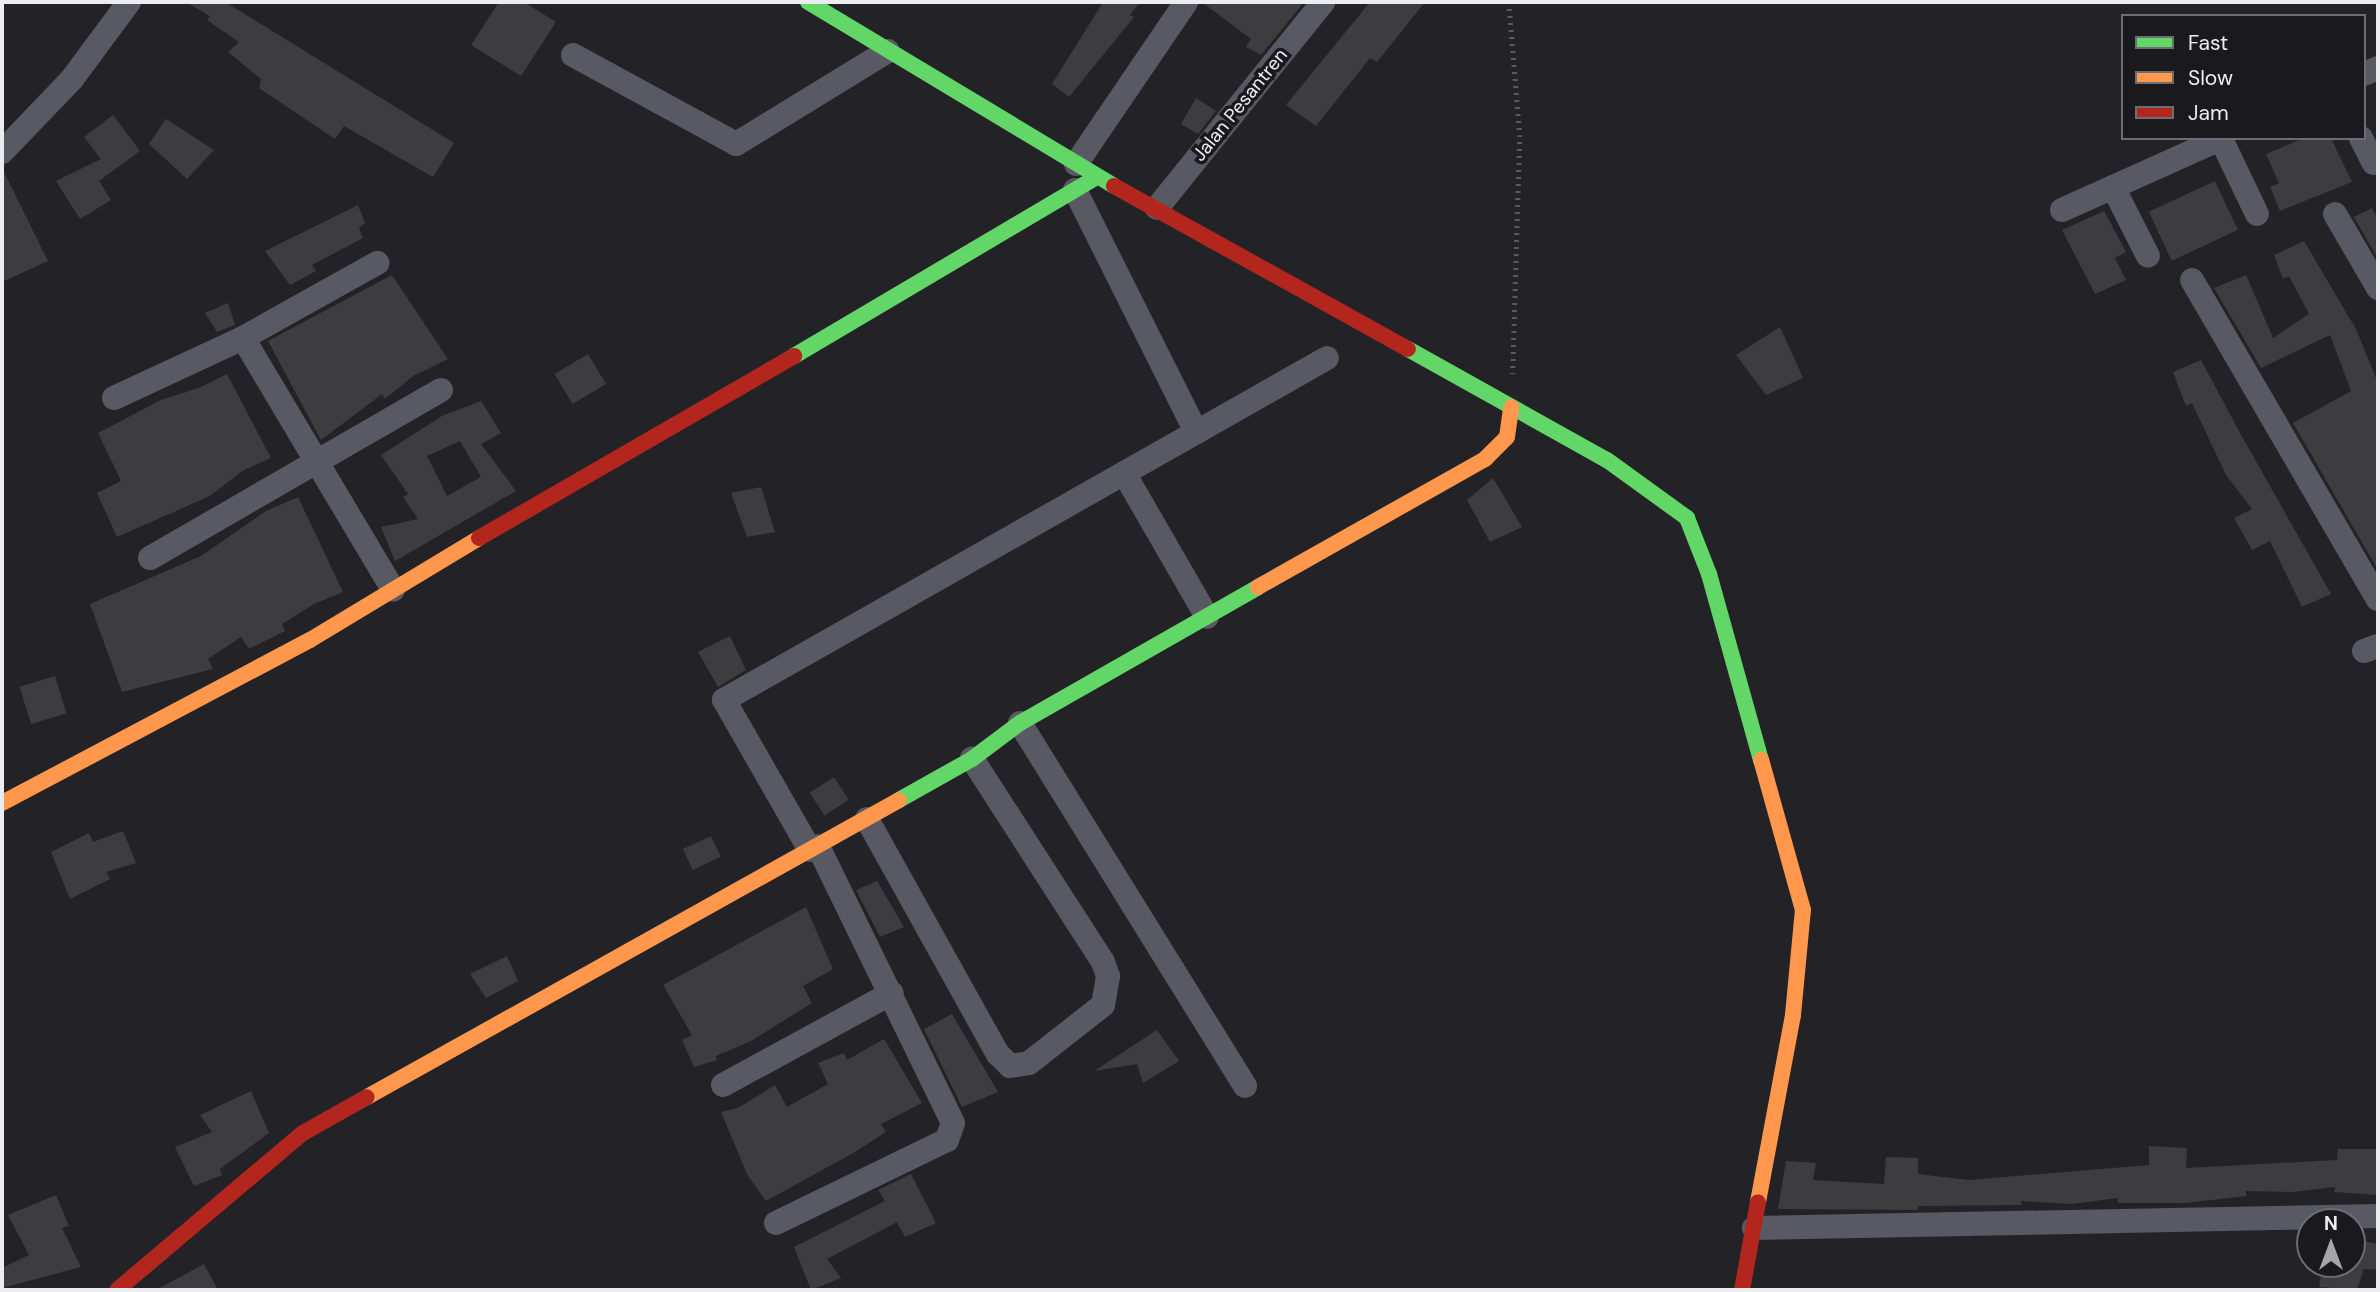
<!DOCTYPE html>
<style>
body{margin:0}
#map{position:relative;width:2380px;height:1292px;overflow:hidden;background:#232327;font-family:"DM Sans",sans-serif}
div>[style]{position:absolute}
.building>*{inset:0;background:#3d3d40;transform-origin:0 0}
.path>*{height:4.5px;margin-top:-2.25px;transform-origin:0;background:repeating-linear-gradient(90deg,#5a5a62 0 2px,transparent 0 7px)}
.street>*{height:24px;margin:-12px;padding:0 12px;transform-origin:12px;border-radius:12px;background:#595963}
.fast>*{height:16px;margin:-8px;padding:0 8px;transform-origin:8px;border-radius:8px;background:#63d668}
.slow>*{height:16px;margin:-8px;padding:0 8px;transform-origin:8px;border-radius:8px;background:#ff974d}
.jam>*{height:16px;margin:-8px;padding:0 8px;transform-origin:8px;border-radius:8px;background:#b3261e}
span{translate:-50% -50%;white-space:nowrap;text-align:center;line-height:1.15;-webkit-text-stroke:7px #19191e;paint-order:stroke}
.street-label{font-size:19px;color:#ecedf1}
.frame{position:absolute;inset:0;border:4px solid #ecedf1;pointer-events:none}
.legend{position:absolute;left:2121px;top:14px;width:245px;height:126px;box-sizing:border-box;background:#19191e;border:2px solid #6d6e72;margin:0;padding:9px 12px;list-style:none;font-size:21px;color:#ecedf1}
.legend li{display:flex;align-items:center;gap:14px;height:35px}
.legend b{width:35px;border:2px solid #6d6e72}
.north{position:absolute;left:2296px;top:1208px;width:70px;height:70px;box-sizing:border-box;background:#19191e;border:2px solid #6d6e72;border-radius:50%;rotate:0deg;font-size:19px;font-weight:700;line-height:28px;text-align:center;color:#ecedf1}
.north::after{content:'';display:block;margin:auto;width:24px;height:32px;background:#a6a6aa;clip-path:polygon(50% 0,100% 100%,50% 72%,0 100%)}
</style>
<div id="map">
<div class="building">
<div style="clip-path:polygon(186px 2px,225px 2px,454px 143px,433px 177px,344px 126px,335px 139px,259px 88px,261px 79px,228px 52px,239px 42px,207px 20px,210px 16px)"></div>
<div style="clip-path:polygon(499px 2px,524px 2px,556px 22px,521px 76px,471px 45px)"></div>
<div style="clip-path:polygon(1103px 2px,1140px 2px,1130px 15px,1134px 17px,1069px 97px,1052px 84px)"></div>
<div style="clip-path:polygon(1202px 2px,1304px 2px,1261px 55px,1246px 47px,1251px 39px)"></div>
<div style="clip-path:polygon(1370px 2px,1425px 2px,1377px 62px,1370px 58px,1316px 126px,1286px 105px)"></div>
<div style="clip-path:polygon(1196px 98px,1216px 111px,1198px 134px,1181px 124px)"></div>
<div style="clip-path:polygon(113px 115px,140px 151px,99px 181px,111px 200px,80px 219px,56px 181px,101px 159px,84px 137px)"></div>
<div style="clip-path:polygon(166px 119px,214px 150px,187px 179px,149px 144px)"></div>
<div style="clip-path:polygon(2304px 138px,2331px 138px,2352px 182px,2280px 211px,2270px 187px,2279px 183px,2266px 154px)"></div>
<div style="clip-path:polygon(2px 168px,48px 261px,2px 282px)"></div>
<div style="left:2215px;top:181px;width:54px;height:73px;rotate:65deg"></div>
<div style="clip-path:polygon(358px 205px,365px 223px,359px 228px,363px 238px,312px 265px,316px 271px,290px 285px,265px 251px)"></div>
<div style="clip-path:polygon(2372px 208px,2378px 219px,2378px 259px,2354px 217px)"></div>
<div style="clip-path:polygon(2104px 211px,2126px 252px,2115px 258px,2126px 280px,2095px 294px,2062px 230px)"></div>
<div style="clip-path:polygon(2304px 241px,2356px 329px,2378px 383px,2378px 570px,2293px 423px,2351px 391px,2330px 335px,2261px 368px,2214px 288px,2246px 275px,2273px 338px,2309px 314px,2289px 276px,2283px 279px,2274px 255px)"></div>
<div style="clip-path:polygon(392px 275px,448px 359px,413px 376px,385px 399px,382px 394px,321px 440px,268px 341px)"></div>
<div style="clip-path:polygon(228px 303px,235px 325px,217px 332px,205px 313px)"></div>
<div style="clip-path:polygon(1780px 327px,1803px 378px,1766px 395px,1736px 355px)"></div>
<div style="left:588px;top:354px;width:35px;height:39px;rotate:59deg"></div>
<div style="clip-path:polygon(2201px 360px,2240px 433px,2331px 594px,2302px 607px,2270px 541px,2252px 550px,2234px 518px,2252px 509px,2226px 475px,2192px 403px,2186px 406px,2173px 372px)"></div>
<div style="clip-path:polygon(227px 374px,271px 458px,242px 471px,210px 496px,117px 537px,97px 493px,121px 481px,98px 433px,161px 400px,201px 387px)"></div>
<div style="clip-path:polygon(evenodd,481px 401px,501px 433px,481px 444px,516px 491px,395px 561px,381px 527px,418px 519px,403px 497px,408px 494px,381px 455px,442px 416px,481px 401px,460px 441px,481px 477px,447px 496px,427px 456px,460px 441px)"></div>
<div style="clip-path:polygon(1493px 478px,1522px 527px,1490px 542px,1467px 500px)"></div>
<div style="clip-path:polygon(761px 487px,775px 532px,747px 537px,731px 493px)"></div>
<div style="clip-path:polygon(298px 497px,343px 592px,314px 604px,282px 624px,285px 631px,249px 649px,241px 637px,208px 659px,213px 669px,122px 692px,90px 604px,201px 556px,266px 511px)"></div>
<div style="clip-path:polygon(730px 636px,746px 670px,718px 687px,698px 652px)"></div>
<div style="left:55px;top:676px;width:39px;height:37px;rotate:73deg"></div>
<div style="left:834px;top:777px;width:27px;height:29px;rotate:57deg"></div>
<div style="clip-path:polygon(123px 831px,136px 863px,106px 872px,110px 879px,70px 899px,51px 852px,89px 833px,93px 842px)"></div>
<div style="left:711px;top:836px;width:23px;height:31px;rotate:65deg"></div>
<div style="clip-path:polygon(877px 881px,904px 927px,880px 937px,856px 890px)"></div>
<div style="clip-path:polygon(806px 907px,833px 969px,803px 986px,812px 1003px,751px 1041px,716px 1056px,717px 1060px,694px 1067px,682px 1040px,692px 1035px,663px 985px)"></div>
<div style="clip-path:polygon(507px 956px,518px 981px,486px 998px,470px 974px)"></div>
<div style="clip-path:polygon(952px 1014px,998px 1092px,962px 1107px,924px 1029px)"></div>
<div style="clip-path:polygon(1157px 1030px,1179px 1061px,1143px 1083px,1137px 1064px,1094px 1071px)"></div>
<div style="clip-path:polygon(884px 1039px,922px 1103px,881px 1124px,886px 1132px,855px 1152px,766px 1201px,747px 1174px,721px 1112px,738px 1108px,775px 1085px,787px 1107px,828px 1084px,818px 1063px,844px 1053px,847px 1060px)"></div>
<div style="clip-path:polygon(251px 1091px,269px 1133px,220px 1169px,222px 1175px,194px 1186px,175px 1147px,212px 1132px,200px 1115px)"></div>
<div style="clip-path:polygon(2149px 1146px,2187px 1148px,2186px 1168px,2337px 1160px,2338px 1149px,2378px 1149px,2378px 1195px,2334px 1192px,2335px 1187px,2292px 1192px,2246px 1191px,2246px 1196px,2185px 1203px,2118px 1203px,2118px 1198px,2072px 1204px,2021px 1201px,2021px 1205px,1918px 1206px,1918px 1210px,1778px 1209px,1786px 1161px,1816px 1163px,1813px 1180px,1884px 1184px,1886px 1157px,1918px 1158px,1918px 1174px,1969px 1180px,2149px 1165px)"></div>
<div style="clip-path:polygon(911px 1174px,936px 1223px,905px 1237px,897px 1222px,827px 1259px,841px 1278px,811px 1290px,794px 1247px,885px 1201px,878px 1190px)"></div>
<div style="clip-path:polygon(56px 1195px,69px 1226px,62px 1228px,81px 1267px,2px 1288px,2px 1268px,29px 1255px,8px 1215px)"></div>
<div style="clip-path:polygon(2352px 1239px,2378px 1244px,2378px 1270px,2364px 1269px,2357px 1290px,2319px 1287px,2323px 1264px,2352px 1264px)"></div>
<div style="clip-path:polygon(204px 1264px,218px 1290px,156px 1290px)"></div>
</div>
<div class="path">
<div style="left:1509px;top:2px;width:133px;rotate:85.3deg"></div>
<div style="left:1520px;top:135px;width:239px;rotate:91.7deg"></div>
</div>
<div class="street">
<div style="left:573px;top:55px;width:186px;rotate:28.6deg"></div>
<div style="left:736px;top:144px;width:178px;rotate:-31.5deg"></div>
<div style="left:2364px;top:74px;width:15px;rotate:-23deg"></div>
<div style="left:2361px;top:138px;width:28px;rotate:63deg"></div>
<div style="left:2221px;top:139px;width:83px;rotate:64.4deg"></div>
<div style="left:2px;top:152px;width:101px;rotate:-46.2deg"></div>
<div style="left:72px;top:79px;width:96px;rotate:-53.5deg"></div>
<div style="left:1076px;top:164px;width:196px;rotate:-55.8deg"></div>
<div style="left:2113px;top:187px;width:77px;rotate:63.1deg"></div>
<div style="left:1075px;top:190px;width:271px;rotate:63.4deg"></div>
<div style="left:1157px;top:208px;width:265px;rotate:-51.1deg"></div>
<div style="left:2062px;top:210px;width:175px;rotate:-24.2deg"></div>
<div style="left:2335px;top:214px;width:86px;rotate:59.8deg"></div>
<div style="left:2192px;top:280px;width:369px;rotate:59.8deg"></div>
<div style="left:243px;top:338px;width:293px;rotate:59.2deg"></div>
<div style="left:114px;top:398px;width:142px;rotate:-24.9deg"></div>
<div style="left:243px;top:338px;width:154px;rotate:-29.2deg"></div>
<div style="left:1124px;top:473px;width:166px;rotate:60deg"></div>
<div style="left:150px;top:558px;width:336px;rotate:-30deg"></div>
<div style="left:2364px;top:651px;width:15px;rotate:-20deg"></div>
<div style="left:1020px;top:723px;width:427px;rotate:58.2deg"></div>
<div style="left:867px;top:819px;width:269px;rotate:60.9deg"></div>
<div style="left:998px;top:1054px;width:17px;rotate:45deg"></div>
<div style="left:1010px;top:1066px;width:19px;rotate:-9deg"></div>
<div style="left:1029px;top:1063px;width:94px;rotate:-38.1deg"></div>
<div style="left:1103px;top:1005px;width:29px;rotate:-80deg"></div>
<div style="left:1108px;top:976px;width:15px;rotate:-110deg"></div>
<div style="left:1103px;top:962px;width:242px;rotate:-122.8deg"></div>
<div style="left:810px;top:850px;width:173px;rotate:-119.8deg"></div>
<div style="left:724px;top:700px;width:693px;rotate:-29.56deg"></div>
<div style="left:723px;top:1085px;width:192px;rotate:-28.6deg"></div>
<div style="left:776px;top:1223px;width:190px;rotate:-25.9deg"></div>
<div style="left:947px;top:1140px;width:18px;rotate:-71deg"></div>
<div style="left:953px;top:1123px;width:308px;rotate:-116deg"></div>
<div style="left:1754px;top:1228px;width:624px;rotate:-1.1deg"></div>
</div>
<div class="fast">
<div style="left:808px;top:2px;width:357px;rotate:31deg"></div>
<div style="left:1408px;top:349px;width:228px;rotate:29.2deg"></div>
<div style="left:1607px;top:460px;width:99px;rotate:35.9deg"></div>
<div style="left:1687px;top:518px;width:60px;rotate:68.6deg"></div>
<div style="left:1709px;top:574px;width:193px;rotate:74.4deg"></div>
<div style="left:794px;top:356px;width:352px;rotate:-30.6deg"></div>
<div style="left:899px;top:800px;width:84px;rotate:-29.3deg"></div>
<div style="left:972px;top:759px;width:60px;rotate:-36.9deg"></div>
<div style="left:1020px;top:723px;width:274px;rotate:-29.7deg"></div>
</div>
<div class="slow">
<div style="left:1258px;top:587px;width:261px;rotate:-29.4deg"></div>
<div style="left:1485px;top:459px;width:31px;rotate:-45deg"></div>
<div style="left:1507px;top:437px;width:30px;rotate:-82deg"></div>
<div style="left:2px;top:803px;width:348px;rotate:-27.9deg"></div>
<div style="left:310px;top:640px;width:197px;rotate:-31.1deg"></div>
<div style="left:367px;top:1097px;width:609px;rotate:-29.17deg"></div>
<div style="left:1758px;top:1202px;width:190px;rotate:-79.4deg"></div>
<div style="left:1793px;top:1015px;width:105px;rotate:-84.6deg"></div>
<div style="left:1803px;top:910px;width:156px;rotate:-105.6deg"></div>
</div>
<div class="jam">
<div style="left:1114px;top:186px;width:336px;rotate:29deg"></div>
<div style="left:479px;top:538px;width:364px;rotate:-30deg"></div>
<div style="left:117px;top:1290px;width:243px;rotate:-40.2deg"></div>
<div style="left:303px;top:1133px;width:73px;rotate:-29.4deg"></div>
<div style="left:1742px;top:1290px;width:89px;rotate:-79.7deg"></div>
</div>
<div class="street-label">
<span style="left:1240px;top:105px;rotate:-51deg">Jalan Pesantren</span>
</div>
<div class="frame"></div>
<ul class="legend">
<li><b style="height:9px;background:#63d668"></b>Fast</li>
<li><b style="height:9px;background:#ff974d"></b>Slow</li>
<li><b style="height:9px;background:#b3261e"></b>Jam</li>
</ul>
<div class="north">N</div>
</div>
